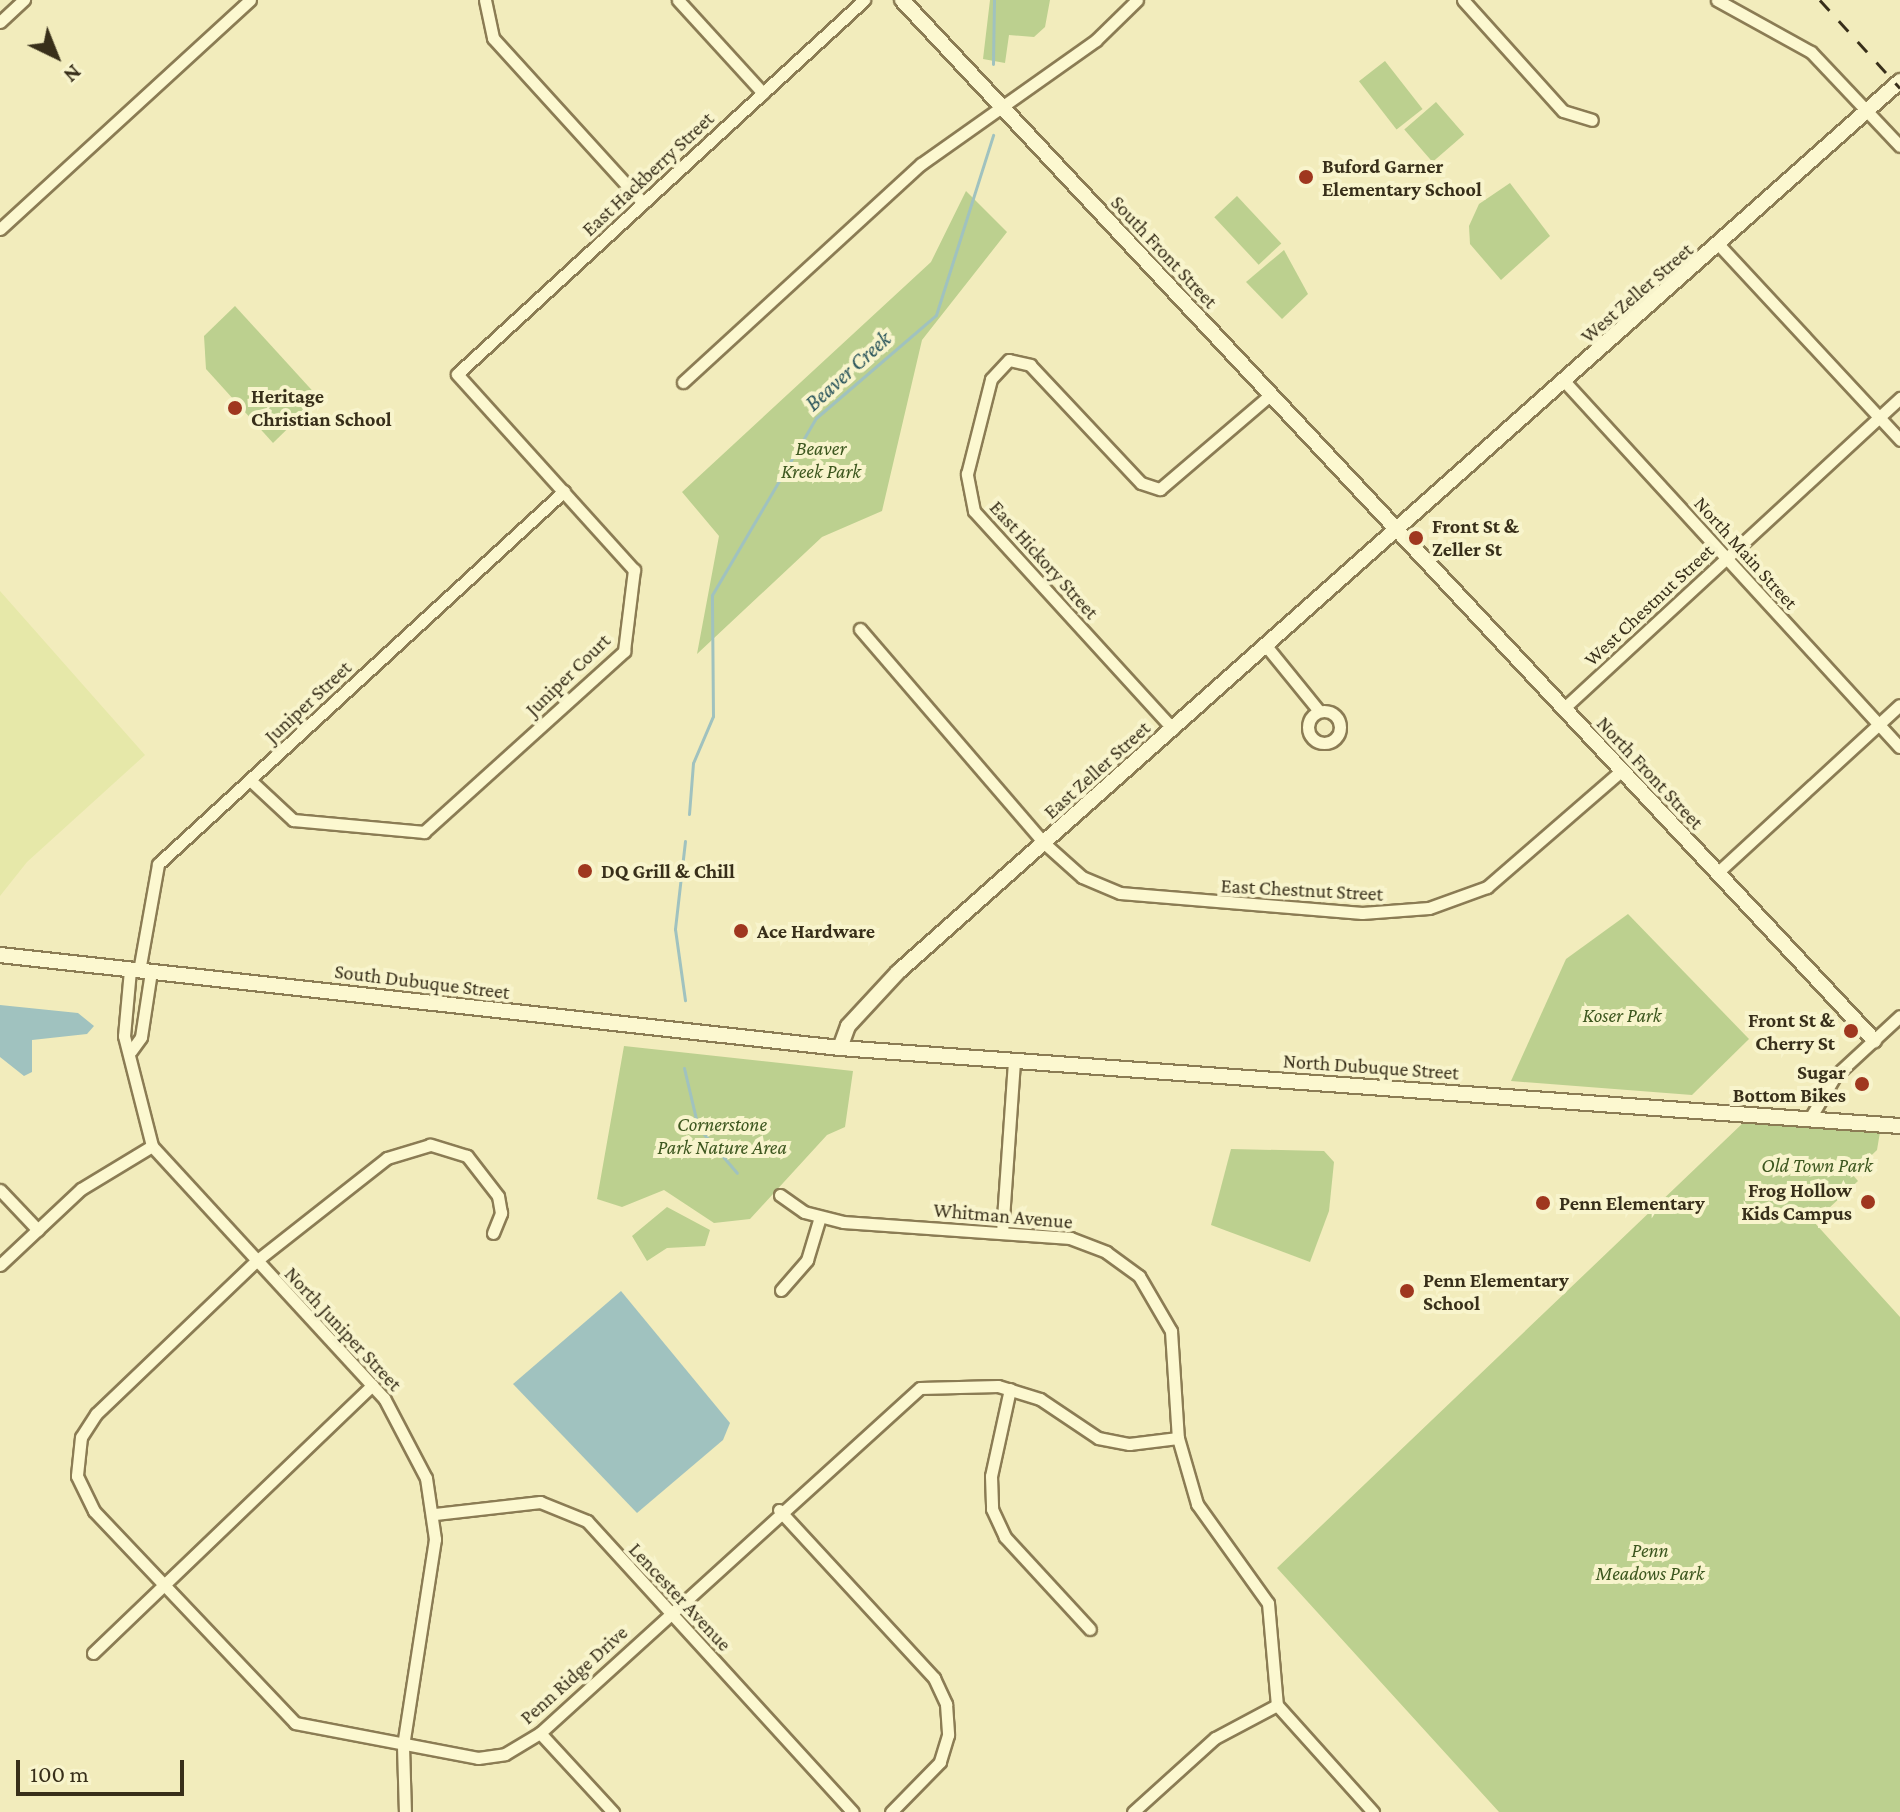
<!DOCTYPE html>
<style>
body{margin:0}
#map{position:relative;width:1900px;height:1812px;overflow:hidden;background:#f2ecbc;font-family:"Crimson Pro",serif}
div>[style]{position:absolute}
.farmland>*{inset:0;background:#e6e8a9}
.green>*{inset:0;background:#bcd08f;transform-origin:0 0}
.water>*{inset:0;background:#a0c2bf}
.stream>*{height:3px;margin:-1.5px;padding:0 1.5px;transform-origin:1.5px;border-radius:1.5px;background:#a0c2bf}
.roads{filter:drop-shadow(2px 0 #8b7c54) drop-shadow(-2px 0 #8b7c54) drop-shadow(0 2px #8b7c54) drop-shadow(0 -2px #8b7c54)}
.street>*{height:11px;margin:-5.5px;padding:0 5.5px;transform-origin:5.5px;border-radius:5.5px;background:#fcf8d0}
.street>.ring{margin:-5.5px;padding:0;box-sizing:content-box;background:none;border:11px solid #fcf8d0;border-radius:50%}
.secondary>*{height:14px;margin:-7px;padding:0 7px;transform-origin:7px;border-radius:7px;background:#fcf8d0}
.rail>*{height:3px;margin-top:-1.5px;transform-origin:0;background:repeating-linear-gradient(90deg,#382f1a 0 14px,transparent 0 28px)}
.dots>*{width:22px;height:22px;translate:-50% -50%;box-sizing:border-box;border:4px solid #f8f4cc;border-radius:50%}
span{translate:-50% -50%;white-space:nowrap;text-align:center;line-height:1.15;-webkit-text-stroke:8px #f8f4cc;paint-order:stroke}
.poi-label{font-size:20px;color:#382f1a;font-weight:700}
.left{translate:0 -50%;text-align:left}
.right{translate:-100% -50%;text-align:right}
.street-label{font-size:20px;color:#382f1a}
.park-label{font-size:20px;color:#3d571f;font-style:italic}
.water-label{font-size:22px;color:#28535a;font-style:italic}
.north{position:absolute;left:16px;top:16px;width:80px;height:80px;-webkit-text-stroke:6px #f8f4cc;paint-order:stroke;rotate:137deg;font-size:22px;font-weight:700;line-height:32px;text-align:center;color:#382f1a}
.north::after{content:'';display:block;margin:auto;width:28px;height:36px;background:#382f1a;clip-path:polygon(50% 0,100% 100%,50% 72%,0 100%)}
.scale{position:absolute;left:16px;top:1760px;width:168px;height:36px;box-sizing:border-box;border:4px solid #382f1a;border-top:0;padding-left:10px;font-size:24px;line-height:28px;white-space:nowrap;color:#382f1a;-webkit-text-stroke:6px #f8f4cc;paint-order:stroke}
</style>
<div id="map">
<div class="farmland">
<div style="clip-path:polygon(0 591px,145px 755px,27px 862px,0 896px)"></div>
</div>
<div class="green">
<div style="clip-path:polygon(990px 0,1050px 0,1045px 27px,1034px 37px,1009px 35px,1005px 63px,983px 59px)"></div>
<div style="left:1385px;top:61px;width:61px;height:33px;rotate:52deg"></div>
<div style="left:1436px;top:102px;width:43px;height:42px;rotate:49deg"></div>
<div style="clip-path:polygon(1510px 183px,1550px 236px,1501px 280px,1470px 244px,1469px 226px,1479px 204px)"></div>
<div style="clip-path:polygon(966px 191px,1007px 232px,922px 340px,882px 511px,822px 537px,697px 654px,719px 536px,682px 492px,931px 262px)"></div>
<div style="left:1237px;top:196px;width:65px;height:31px;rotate:47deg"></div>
<div style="clip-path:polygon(1284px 250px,1308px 294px,1282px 319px,1246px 282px)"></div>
<div style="clip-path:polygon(235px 306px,319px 398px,273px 443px,206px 369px,204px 336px)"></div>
<div style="clip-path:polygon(1628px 914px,1749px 1039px,1692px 1095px,1511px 1081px,1566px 959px)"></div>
<div style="clip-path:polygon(624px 1046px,853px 1071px,845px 1127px,827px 1135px,750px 1219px,714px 1223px,664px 1190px,622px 1207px,597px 1199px)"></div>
<div style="clip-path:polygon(1744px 1122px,1880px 1132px,1877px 1150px,1852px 1174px,1858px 1181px,1814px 1222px,1900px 1317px,1900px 1812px,1499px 1812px,1277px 1568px)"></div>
<div style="clip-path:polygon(1231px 1149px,1324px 1151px,1334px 1162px,1329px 1211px,1310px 1262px,1211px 1225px)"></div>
<div style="clip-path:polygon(667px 1207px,710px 1230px,705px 1246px,667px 1248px,647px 1261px,632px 1236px)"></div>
</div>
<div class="water">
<div style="clip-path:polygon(0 1005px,78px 1013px,94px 1026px,87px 1034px,32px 1040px,32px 1072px,24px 1076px,0 1057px)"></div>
<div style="clip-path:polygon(621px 1291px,730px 1423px,723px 1440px,637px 1513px,513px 1384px)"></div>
</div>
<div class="stream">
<div style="left:993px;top:64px;width:64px;rotate:-89.1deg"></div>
<div style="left:689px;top:814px;width:51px;rotate:-85.5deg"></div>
<div style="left:693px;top:763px;width:51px;rotate:-66.9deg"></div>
<div style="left:713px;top:716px;width:121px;rotate:-90.5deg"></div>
<div style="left:712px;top:595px;width:205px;rotate:-59.6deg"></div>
<div style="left:816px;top:418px;width:158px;rotate:-40.6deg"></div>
<div style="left:936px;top:315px;width:189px;rotate:-72.4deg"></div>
<div style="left:685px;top:841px;width:89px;rotate:96.5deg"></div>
<div style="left:675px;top:929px;width:72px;rotate:82deg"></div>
<div style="left:684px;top:1068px;width:61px;rotate:76.7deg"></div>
<div style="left:698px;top:1127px;width:60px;rotate:49.7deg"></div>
</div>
<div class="roads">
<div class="street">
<div style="left:485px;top:0;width:39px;rotate:78deg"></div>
<div style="left:493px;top:38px;width:223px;rotate:47.7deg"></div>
<div style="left:678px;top:0;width:126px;rotate:47.6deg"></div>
<div style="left:1463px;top:0;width:149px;rotate:48deg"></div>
<div style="left:1563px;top:111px;width:30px;rotate:17deg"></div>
<div style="left:1717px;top:0;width:107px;rotate:29deg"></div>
<div style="left:1811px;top:52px;width:129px;rotate:46.6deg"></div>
<div style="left:0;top:22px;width:33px;rotate:-43deg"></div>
<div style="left:0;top:229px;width:339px;rotate:-42.5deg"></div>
<div style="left:1720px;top:246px;width:265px;rotate:47.1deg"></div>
<div style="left:683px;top:382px;width:323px;rotate:-42.5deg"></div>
<div style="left:921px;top:164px;width:214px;rotate:-35.3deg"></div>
<div style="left:1096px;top:40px;width:57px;rotate:-44.3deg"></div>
<div style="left:1565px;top:382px;width:495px;rotate:47.5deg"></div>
<div style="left:860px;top:629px;width:282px;rotate:49.3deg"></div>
<div style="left:1044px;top:843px;width:51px;rotate:41.8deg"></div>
<div style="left:1082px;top:877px;width:41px;rotate:22.8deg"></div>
<div style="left:1120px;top:893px;width:243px;rotate:4.7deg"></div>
<div style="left:1362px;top:913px;width:67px;rotate:-4.3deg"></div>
<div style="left:1429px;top:908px;width:62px;rotate:-19.9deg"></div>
<div style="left:1487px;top:887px;width:177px;rotate:-40.9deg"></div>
<div style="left:1267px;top:647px;width:82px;rotate:50.9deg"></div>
<div style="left:1563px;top:709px;width:459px;rotate:-42.7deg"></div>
<div class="ring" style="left:1308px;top:711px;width:21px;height:21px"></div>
<div style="left:1173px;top:729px;width:295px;rotate:-132.4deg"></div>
<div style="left:974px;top:511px;width:38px;rotate:-101deg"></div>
<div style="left:967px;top:474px;width:98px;rotate:-75.8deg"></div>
<div style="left:991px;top:379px;width:26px;rotate:-47deg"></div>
<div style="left:1009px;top:360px;width:22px;rotate:13deg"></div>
<div style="left:1030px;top:365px;width:162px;rotate:46.8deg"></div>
<div style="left:1141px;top:483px;width:20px;rotate:18deg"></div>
<div style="left:1160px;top:489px;width:143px;rotate:-40.5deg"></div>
<div style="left:250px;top:780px;width:59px;rotate:42.9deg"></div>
<div style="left:293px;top:820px;width:132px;rotate:5.2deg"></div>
<div style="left:424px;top:832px;width:270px;rotate:-42.1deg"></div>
<div style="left:624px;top:651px;width:82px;rotate:-83deg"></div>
<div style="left:634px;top:570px;width:264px;rotate:-132.1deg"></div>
<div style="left:457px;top:374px;width:553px;rotate:-42.58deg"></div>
<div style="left:1717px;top:873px;width:248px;rotate:-42.6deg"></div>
<div style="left:130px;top:970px;width:66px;rotate:95.2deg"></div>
<div style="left:124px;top:1036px;width:114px;rotate:75.7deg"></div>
<div style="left:152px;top:1146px;width:343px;rotate:47.4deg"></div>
<div style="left:384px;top:1398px;width:90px;rotate:62.3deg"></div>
<div style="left:426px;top:1478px;width:62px;rotate:81.6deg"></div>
<div style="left:435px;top:1539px;width:209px;rotate:98.8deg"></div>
<div style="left:403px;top:1746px;width:66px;rotate:88.3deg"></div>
<div style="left:139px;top:971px;width:109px;rotate:-79.9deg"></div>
<div style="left:158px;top:864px;width:551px;rotate:-42.57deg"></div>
<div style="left:131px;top:1051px;width:17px;rotate:-54deg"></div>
<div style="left:141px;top:1037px;width:66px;rotate:-81.3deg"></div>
<div style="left:1809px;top:1120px;width:51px;rotate:-59.4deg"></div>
<div style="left:1835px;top:1076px;width:88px;rotate:-42.7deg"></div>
<div style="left:0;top:1190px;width:55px;rotate:46.5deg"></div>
<div style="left:780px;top:1195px;width:29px;rotate:35deg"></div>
<div style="left:804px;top:1212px;width:40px;rotate:14.4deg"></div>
<div style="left:843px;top:1222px;width:228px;rotate:4deg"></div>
<div style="left:1070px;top:1238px;width:39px;rotate:21deg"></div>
<div style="left:1106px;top:1252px;width:41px;rotate:36deg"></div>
<div style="left:1139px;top:1276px;width:64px;rotate:59.8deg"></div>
<div style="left:1171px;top:1331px;width:107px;rotate:86.3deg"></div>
<div style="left:1178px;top:1438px;width:69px;rotate:73.9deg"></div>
<div style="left:1197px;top:1504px;width:122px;rotate:54.4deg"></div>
<div style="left:1268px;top:1603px;width:102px;rotate:85deg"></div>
<div style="left:1277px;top:1705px;width:144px;rotate:48.1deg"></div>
<div style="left:493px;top:1233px;width:22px;rotate:-68deg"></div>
<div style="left:501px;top:1213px;width:17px;rotate:-100deg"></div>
<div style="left:498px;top:1196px;width:51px;rotate:-127.8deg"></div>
<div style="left:467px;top:1156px;width:39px;rotate:-163deg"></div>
<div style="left:430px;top:1145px;width:45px;rotate:163.2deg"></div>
<div style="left:387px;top:1158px;width:167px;rotate:141.8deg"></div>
<div style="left:256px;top:1261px;width:221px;rotate:136.3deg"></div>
<div style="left:96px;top:1414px;width:27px;rotate:123deg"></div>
<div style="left:81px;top:1437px;width:39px;rotate:96deg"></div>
<div style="left:77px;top:1476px;width:39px;rotate:64deg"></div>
<div style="left:94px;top:1511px;width:292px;rotate:46.5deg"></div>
<div style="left:295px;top:1723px;width:186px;rotate:10.8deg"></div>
<div style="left:478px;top:1758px;width:27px;rotate:-8deg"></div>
<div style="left:505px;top:1754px;width:41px;rotate:-31deg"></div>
<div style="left:540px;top:1733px;width:513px;rotate:-42.24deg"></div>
<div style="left:920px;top:1388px;width:78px;rotate:-1.5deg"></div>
<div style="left:998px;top:1386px;width:44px;rotate:17.2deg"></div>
<div style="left:1040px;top:1399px;width:70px;rotate:33.9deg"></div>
<div style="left:1098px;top:1438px;width:32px;rotate:11deg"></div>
<div style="left:1129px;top:1444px;width:49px;rotate:-7deg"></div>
<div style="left:1002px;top:1233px;width:171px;rotate:-86deg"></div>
<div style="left:0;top:1265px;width:111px;rotate:-43.2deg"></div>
<div style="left:81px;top:1189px;width:83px;rotate:-31.2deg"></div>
<div style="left:781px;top:1290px;width:40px;rotate:-49deg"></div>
<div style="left:807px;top:1260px;width:45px;rotate:-73.2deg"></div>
<div style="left:1010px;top:1389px;width:89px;rotate:102.3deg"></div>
<div style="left:991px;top:1476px;width:33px;rotate:88deg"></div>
<div style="left:992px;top:1509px;width:31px;rotate:65deg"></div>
<div style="left:1005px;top:1537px;width:125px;rotate:47.3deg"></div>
<div style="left:779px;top:1510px;width:229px;rotate:47.3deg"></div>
<div style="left:934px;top:1678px;width:29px;rotate:65deg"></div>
<div style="left:946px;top:1704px;width:31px;rotate:86deg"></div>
<div style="left:948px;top:1735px;width:28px;rotate:107deg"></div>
<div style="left:940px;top:1762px;width:70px;rotate:134.4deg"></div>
<div style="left:435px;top:1514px;width:106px;rotate:-6.5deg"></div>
<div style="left:540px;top:1502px;width:51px;rotate:22deg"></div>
<div style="left:587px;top:1521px;width:394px;rotate:47.6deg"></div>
<div style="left:93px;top:1653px;width:387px;rotate:-43.8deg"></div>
<div style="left:540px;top:1733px;width:108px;rotate:47.3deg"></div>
<div style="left:1133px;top:1812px;width:110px;rotate:-42.1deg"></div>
<div style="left:1215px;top:1738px;width:70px;rotate:-28deg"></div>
</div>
<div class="secondary">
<div style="left:902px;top:0;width:1424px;rotate:46.94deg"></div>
<div style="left:0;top:955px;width:845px;rotate:6.32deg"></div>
<div style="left:840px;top:1048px;width:1063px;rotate:4.21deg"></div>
<div style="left:840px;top:1048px;width:23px;rotate:-70deg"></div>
<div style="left:848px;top:1026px;width:74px;rotate:-47.2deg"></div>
<div style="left:898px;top:972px;width:1341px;rotate:-41.64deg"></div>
</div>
</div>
<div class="rail">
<div style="left:1820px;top:0;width:119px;rotate:47.7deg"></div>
</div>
<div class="dots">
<div style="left:1306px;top:177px;background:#9f371f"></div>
<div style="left:235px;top:408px;background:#9f371f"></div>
<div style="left:1416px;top:538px;background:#9f371f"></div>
<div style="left:585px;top:871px;background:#9f371f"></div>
<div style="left:741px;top:931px;background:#9f371f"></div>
<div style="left:1851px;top:1031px;background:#9f371f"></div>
<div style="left:1862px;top:1084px;background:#9f371f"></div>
<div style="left:1868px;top:1202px;background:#9f371f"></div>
<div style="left:1543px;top:1203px;background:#9f371f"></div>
<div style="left:1407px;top:1291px;background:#9f371f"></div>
</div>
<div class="poi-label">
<span class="left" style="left:1322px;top:178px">Buford Garner<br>Elementary School</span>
<span class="left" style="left:251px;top:408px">Heritage<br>Christian School</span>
<span class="left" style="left:1432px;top:538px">Front St &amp;<br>Zeller St</span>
<span class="left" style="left:601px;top:871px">DQ Grill &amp; Chill</span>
<span class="left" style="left:757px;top:931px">Ace Hardware</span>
<span class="right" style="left:1835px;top:1032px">Front St &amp;<br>Cherry St</span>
<span class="right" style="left:1846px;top:1084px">Sugar<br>Bottom Bikes</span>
<span class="right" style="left:1852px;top:1202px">Frog Hollow<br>Kids Campus</span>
<span class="left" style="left:1559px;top:1203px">Penn Elementary</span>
<span class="left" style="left:1423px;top:1292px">Penn Elementary<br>School</span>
</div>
<div class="street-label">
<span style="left:648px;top:174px;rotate:-43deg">East Hackberry Street</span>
<span style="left:1164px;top:252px;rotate:47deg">South Front Street</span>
<span style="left:1637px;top:293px;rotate:-41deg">West Zeller Street</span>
<span style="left:1746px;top:553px;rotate:48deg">North Main Street</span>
<span style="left:1044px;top:560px;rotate:48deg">East Hickory Street</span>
<span style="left:1649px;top:605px;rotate:-43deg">West Chestnut Street</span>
<span style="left:568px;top:675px;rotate:-44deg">Juniper Court</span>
<span style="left:308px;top:702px;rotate:-43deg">Juniper Street</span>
<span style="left:1097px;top:770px;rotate:-42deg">East Zeller Street</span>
<span style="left:1650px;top:773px;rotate:47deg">North Front Street</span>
<span style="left:1302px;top:890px;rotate:3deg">East Chestnut Street</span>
<span style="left:422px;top:982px;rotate:7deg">South Dubuque Street</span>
<span style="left:1371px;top:1067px;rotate:4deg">North Dubuque Street</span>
<span style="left:1003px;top:1216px;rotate:5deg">Whitman Avenue</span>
<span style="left:343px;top:1329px;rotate:47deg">North Juniper Street</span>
<span style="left:680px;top:1597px;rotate:47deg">Lencester Avenue</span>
<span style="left:574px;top:1675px;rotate:-42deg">Penn Ridge Drive</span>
</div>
<div class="park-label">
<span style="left:821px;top:460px">Beaver<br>Kreek Park</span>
<span style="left:1622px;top:1015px">Koser Park</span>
<span style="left:722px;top:1136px">Cornerstone<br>Park Nature Area</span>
<span style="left:1817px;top:1165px">Old Town Park</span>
<span style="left:1650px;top:1562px">Penn<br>Meadows Park</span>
</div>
<div class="water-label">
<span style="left:848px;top:371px;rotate:-42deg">Beaver Creek</span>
</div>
<div class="north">N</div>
<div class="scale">100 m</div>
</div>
